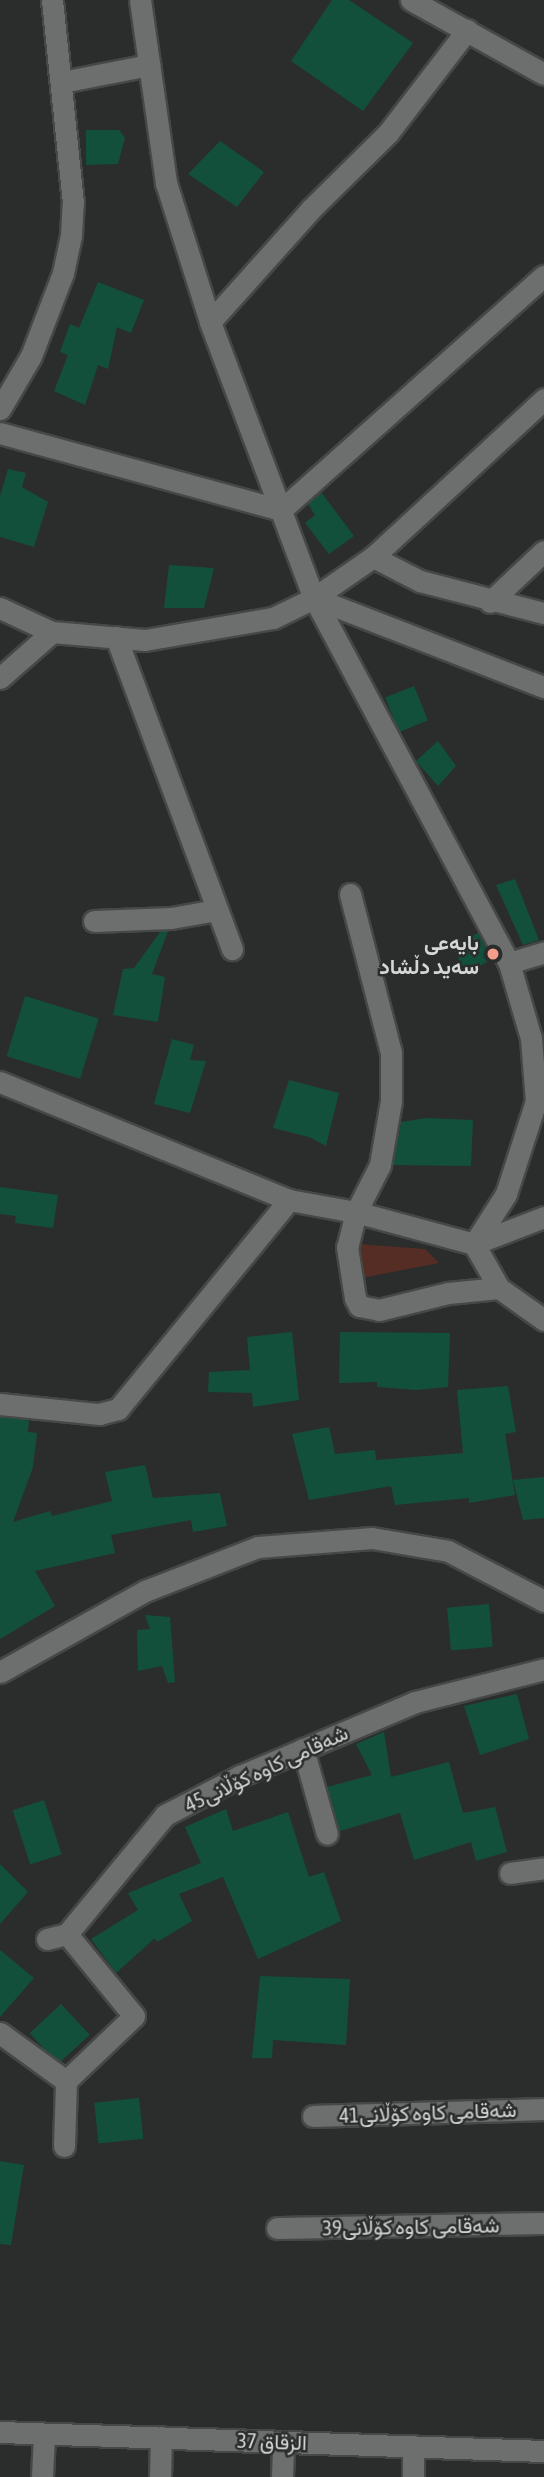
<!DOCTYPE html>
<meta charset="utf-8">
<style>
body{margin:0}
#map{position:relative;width:544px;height:2477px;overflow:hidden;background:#2a2d2c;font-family:"Asap Condensed",Vazirmatn,sans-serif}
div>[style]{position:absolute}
.green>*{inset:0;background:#562d25}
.building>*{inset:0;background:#13503c;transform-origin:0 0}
.roads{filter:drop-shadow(2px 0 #454846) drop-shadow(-2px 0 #454846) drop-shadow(0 2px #454846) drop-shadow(0 -2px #454846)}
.minor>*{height:21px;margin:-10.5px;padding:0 10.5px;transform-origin:10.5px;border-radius:10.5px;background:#6c6f6e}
.dots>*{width:19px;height:19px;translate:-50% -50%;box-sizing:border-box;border:4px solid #2a2d2c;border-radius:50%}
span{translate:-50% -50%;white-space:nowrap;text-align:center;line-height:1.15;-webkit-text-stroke:5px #2a2d2c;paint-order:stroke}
.poi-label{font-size:21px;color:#d5d7d6;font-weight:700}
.right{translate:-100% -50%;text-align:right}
.street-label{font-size:21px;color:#d5d7d6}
</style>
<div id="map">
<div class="green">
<div style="clip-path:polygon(357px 1244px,425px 1249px,439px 1263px,356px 1279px)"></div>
</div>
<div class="building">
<div style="clip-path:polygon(332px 0,349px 0,413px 43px,363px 111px,291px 61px)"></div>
<div style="clip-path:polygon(86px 130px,119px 130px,125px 138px,118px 164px,86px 165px)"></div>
<div style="clip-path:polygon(220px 141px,264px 172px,237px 207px,188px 174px)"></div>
<div style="clip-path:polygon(98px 282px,144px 300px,131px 333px,117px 327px,108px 369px,98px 365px,85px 405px,54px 391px,68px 355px,60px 352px,70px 324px,79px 328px)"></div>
<div style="clip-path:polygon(8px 469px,26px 473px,22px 487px,48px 502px,34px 547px,0 537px,0 496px)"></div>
<div style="clip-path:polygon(321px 492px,354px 536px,329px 554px,305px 523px,315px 515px,308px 504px)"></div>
<div style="clip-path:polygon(169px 565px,214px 568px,204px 608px,164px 608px)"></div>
<div style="left:414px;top:686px;width:37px;height:31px;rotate:68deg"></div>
<div style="clip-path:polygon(438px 741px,456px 766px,438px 786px,416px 761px)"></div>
<div style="clip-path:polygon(515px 879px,539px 940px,523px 945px,496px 885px)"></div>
<div style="clip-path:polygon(168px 931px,152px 974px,165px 977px,158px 1022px,113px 1015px,123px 969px,134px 968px,160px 932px)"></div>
<div style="left:478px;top:933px;width:30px;height:29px;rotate:63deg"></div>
<div style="left:25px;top:996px;width:77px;height:63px;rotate:17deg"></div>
<div style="clip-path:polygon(172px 1039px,194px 1045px,190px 1060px,206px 1061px,190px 1113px,154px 1104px)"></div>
<div style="clip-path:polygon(289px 1080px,339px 1093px,326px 1146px,309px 1137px,273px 1128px)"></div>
<div style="clip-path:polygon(426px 1118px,473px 1120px,471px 1166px,393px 1165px,401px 1122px)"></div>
<div style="clip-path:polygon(0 1187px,58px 1195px,53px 1228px,15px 1223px,16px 1216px,0 1214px)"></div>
<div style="clip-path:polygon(292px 1332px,299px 1400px,253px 1407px,252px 1393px,208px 1392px,209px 1372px,250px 1370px,247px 1337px)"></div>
<div style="clip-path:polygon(340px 1332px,450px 1333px,448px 1387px,416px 1390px,377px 1387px,377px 1382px,339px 1383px)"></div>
<div style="clip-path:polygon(508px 1386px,516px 1432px,505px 1434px,515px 1495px,469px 1503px,469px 1498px,395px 1505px,391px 1486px,309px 1500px,292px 1434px,329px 1427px,335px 1454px,375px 1450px,376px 1460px,463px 1453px,457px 1390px)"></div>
<div style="clip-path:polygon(0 1417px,29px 1420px,28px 1432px,37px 1433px,33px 1467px,13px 1522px,50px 1511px,52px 1516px,112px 1501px,105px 1472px,145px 1465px,153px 1498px,220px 1493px,227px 1526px,193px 1532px,191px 1520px,111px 1535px,115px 1553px,35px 1571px,55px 1606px,0 1639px)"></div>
<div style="clip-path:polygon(544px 1477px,544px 1518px,523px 1520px,513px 1480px)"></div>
<div style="left:489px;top:1604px;width:43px;height:42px;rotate:85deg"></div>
<div style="clip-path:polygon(145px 1615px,170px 1617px,175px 1682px,168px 1683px,162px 1666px,138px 1671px,137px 1630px,150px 1629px)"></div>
<div style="clip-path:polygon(517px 1694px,529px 1739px,480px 1755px,464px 1706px)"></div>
<div style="clip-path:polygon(384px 1732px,391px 1777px,449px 1762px,463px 1813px,495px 1807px,507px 1852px,476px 1861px,471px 1842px,414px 1860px,400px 1813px,340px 1831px,327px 1787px,372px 1775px,356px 1744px)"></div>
<div style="left:44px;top:1800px;width:57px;height:33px;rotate:72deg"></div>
<div style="clip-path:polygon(226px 1809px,233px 1831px,288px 1812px,309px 1877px,324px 1872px,341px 1921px,258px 1959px,223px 1877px,179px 1894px,192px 1921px,157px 1942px,155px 1938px,116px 1973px,91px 1939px,138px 1910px,128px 1893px,201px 1863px,185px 1827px)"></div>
<div style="clip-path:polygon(0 1864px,28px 1892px,0 1924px)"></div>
<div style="clip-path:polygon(0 1950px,34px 1978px,0 2017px)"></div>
<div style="clip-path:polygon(260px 1976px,350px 1979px,346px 2045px,273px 2040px,272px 2058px,252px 2058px)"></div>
<div style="left:61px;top:2004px;width:42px;height:43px;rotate:47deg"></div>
<div style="left:139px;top:2098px;width:41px;height:45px;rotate:84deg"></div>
<div style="clip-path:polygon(0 2161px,24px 2165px,11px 2245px,0 2244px)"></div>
</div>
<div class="roads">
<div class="minor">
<div style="left:140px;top:0;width:185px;rotate:81.9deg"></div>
<div style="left:166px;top:183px;width:146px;rotate:72.4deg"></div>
<div style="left:210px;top:322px;width:295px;rotate:69.4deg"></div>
<div style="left:314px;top:598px;width:414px;rotate:61.9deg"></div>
<div style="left:509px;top:963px;width:78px;rotate:73.7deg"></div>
<div style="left:531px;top:1038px;width:63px;rotate:85.5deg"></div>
<div style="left:536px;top:1101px;width:98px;rotate:107.9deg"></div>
<div style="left:506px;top:1194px;width:59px;rotate:122.6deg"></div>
<div style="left:474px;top:1244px;width:51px;rotate:60.4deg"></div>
<div style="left:499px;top:1288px;width:55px;rotate:35.4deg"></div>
<div style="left:411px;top:0;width:152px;rotate:29.1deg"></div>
<div style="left:62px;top:82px;width:89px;rotate:-11.1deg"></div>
<div style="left:210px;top:322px;width:153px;rotate:-48.2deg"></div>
<div style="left:312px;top:208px;width:107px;rotate:-44.6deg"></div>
<div style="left:388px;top:133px;width:130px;rotate:-52.5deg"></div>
<div style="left:0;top:409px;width:61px;rotate:-59.7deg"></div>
<div style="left:31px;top:356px;width:89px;rotate:-68.9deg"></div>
<div style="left:63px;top:273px;width:38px;rotate:-78deg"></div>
<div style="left:71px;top:236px;width:33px;rotate:-87deg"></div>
<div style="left:73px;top:203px;width:204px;rotate:-95.9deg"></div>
<div style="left:0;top:433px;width:291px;rotate:15.3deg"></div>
<div style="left:281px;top:510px;width:352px;rotate:-41.7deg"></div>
<div style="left:373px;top:557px;width:53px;rotate:27.1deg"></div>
<div style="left:420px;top:581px;width:128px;rotate:14.5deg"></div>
<div style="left:314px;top:598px;width:247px;rotate:21.2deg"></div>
<div style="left:490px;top:602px;width:74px;rotate:-43.4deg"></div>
<div style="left:0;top:608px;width:57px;rotate:24.8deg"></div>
<div style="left:116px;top:637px;width:333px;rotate:69.6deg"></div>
<div style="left:0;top:678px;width:69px;rotate:-41.5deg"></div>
<div style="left:52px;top:632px;width:93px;rotate:4.9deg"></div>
<div style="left:145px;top:640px;width:130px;rotate:-9.8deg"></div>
<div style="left:273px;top:618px;width:46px;rotate:-26deg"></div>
<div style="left:314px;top:598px;width:72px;rotate:-34.8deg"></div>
<div style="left:373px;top:557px;width:233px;rotate:-42.7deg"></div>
<div style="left:350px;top:894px;width:163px;rotate:75.5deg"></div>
<div style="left:391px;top:1052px;width:49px;rotate:90deg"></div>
<div style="left:391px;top:1101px;width:65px;rotate:99.8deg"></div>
<div style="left:380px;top:1165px;width:53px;rotate:117.1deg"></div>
<div style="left:356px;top:1212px;width:36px;rotate:104deg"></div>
<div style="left:347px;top:1247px;width:52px;rotate:81.1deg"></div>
<div style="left:355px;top:1298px;width:9px;rotate:63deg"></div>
<div style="left:359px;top:1306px;width:20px;rotate:11deg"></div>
<div style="left:379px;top:1310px;width:71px;rotate:-13.8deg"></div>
<div style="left:448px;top:1293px;width:51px;rotate:-5.6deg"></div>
<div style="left:94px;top:921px;width:77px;rotate:-2.2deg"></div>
<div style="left:171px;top:918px;width:47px;rotate:-9.9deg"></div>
<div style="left:509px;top:963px;width:37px;rotate:-17deg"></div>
<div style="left:0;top:1082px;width:312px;rotate:22.2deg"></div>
<div style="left:289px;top:1200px;width:68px;rotate:10.2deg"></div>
<div style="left:356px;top:1212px;width:122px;rotate:15.2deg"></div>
<div style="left:474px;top:1244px;width:75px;rotate:-21.1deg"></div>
<div style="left:0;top:1404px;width:100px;rotate:5.8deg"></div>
<div style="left:99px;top:1414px;width:20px;rotate:-15deg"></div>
<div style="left:118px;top:1409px;width:270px;rotate:-50.7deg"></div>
<div style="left:0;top:1672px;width:166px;rotate:-29.2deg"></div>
<div style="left:145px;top:1591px;width:121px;rotate:-21.3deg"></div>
<div style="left:258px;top:1547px;width:114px;rotate:-4.5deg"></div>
<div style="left:372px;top:1538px;width:77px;rotate:9.7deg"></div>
<div style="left:448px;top:1551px;width:108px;rotate:27.5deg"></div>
<div style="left:303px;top:1749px;width:88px;rotate:74.2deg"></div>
<div style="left:510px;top:1873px;width:34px;rotate:-8deg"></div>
<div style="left:47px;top:1939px;width:21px;rotate:-14deg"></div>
<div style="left:0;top:2033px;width:82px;rotate:36deg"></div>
<div style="left:66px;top:2081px;width:94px;rotate:-43.7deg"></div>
<div style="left:134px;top:2016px;width:106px;rotate:-129.3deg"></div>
<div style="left:67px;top:1934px;width:154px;rotate:-50.5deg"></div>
<div style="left:165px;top:1815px;width:85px;rotate:-27.5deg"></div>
<div style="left:240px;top:1776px;width:190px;rotate:-22.9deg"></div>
<div style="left:415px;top:1702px;width:133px;rotate:-14.3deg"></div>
<div style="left:313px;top:2116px;width:231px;rotate:-1.7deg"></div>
<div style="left:64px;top:2146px;width:65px;rotate:-88.2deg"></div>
<div style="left:277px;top:2228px;width:267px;rotate:-1.1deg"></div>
<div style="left:0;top:2432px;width:544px;rotate:2deg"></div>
<div style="left:42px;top:2477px;width:43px;rotate:-87.3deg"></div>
<div style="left:160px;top:2477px;width:40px;rotate:-88.6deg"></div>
<div style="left:282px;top:2477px;width:35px;rotate:-88deg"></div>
<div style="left:413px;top:2477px;width:31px;rotate:-90deg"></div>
</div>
</div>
<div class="dots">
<div style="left:493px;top:954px;background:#f49d8b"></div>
</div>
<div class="poi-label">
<span class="right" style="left:479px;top:954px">بایەعی<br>سەید دڵشاد</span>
</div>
<div class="street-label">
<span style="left:266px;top:1768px;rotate:-25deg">شەقامی کاوە کۆڵانی45</span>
<span style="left:428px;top:2112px;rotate:-2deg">شەقامی کاوە کۆڵانی41</span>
<span style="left:411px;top:2226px;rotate:-1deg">شەقامی کاوە کۆڵانی39</span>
<span style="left:272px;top:2441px;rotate:2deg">الزقاق 37</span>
</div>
</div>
